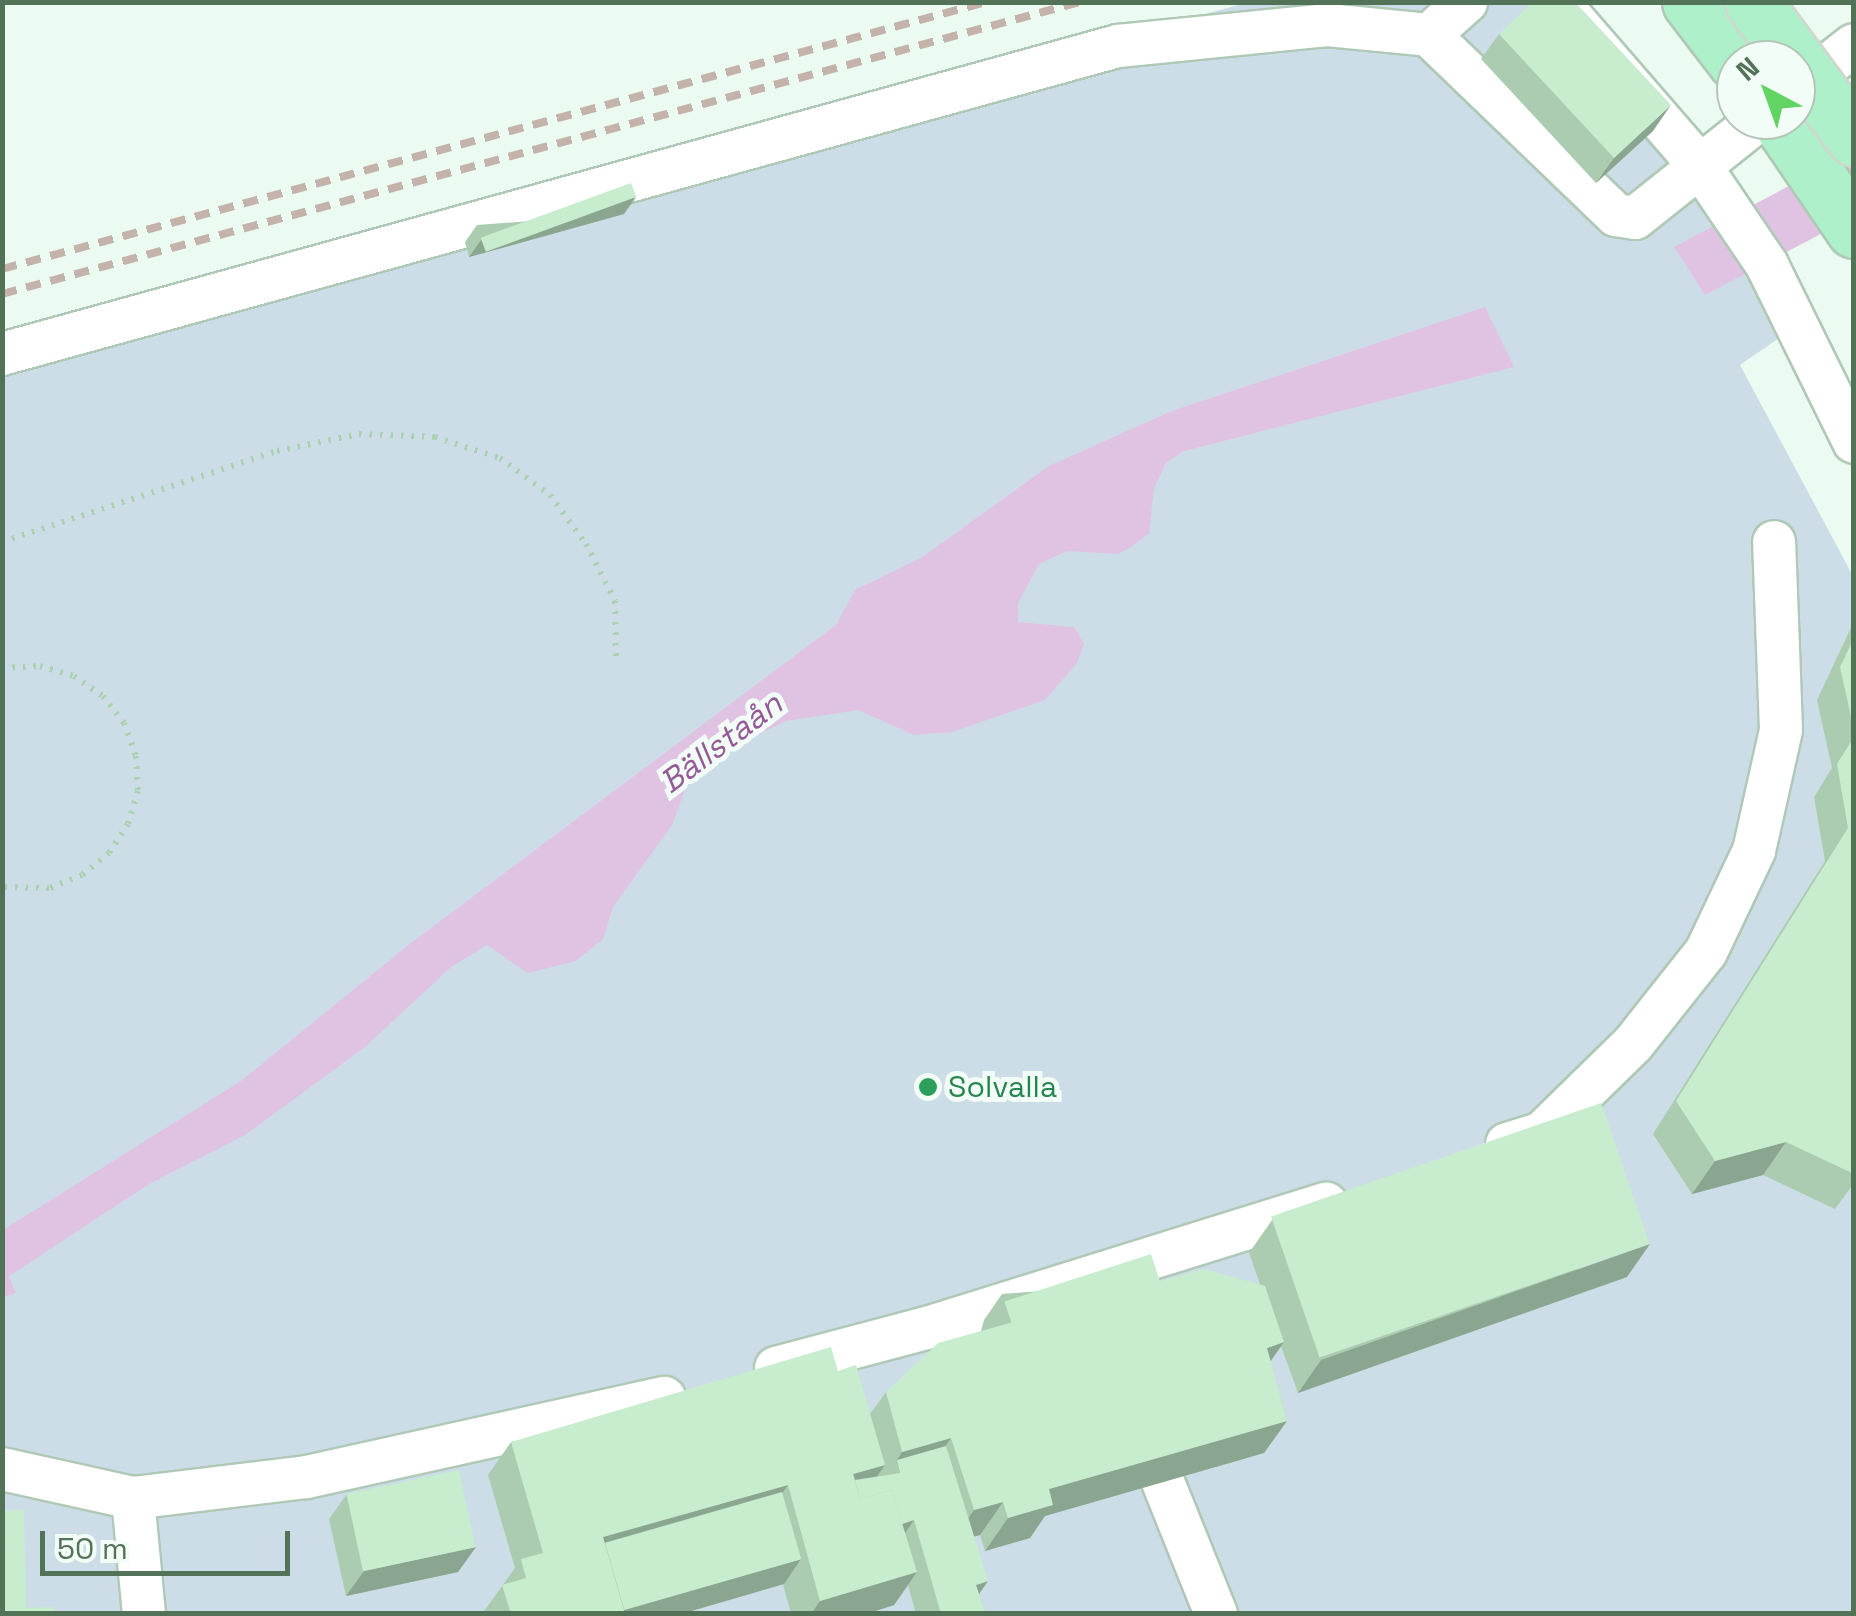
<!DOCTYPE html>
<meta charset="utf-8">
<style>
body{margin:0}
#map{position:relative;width:1856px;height:1616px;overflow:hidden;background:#ecfbf2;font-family:"Space Grotesk",sans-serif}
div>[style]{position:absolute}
.green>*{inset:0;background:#ccdde7}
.water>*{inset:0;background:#e0c3e2}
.path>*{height:6px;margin-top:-3px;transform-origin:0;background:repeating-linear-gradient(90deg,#aad2b1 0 2.5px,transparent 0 10.5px)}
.roads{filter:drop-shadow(2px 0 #b0c9b6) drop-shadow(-2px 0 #b0c9b6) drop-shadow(0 2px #b0c9b6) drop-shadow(0 -2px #b0c9b6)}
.minor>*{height:42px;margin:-21px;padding:0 21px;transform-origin:21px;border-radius:21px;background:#fff}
.major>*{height:55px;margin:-27.5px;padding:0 27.5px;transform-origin:27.5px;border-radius:27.5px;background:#aef0ca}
.rail>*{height:8px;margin-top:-4px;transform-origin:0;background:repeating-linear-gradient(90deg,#c4b3ab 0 15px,transparent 0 25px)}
.bridges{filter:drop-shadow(2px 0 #cfd8d0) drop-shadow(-2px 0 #cfd8d0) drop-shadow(0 2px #cfd8d0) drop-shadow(0 -2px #cfd8d0)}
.major-bridge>*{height:55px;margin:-27.5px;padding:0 27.5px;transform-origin:27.5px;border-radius:27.5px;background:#aef0ca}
.wall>*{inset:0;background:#abccb1}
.shaded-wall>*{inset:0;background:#8ba690}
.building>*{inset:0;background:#c7edce;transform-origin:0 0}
.dots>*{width:28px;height:28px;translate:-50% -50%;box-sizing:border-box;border:5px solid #f3fdf7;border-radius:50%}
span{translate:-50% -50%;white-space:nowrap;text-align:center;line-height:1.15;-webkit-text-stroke:10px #f3fdf7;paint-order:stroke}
.leisure-label{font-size:30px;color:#27864d}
.left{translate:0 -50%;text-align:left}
.water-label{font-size:32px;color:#955997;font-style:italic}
.frame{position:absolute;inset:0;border:5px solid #527357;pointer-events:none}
.north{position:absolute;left:1716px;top:40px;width:100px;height:100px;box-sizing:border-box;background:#f3fdf7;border:2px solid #b3c6b7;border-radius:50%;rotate:319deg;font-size:28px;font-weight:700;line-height:40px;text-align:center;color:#527357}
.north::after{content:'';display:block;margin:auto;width:35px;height:45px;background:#62d464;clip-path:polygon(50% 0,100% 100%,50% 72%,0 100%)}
.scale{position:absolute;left:40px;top:1531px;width:250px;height:45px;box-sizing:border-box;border:5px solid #527357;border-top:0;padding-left:12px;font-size:30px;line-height:35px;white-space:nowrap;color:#527357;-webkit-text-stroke:8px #f3fdf7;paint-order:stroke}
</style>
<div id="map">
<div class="green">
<div style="clip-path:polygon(1246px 3px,1564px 3px,1665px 119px,1785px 334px,1740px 365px,1853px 576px,1853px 1613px,3px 1613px,3px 339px)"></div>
</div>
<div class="water">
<div style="clip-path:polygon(1853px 152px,1853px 217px,1705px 295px,1674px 247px)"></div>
<div style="clip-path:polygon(1485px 307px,1514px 367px,1184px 451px,1166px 463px,1154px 488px,1149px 533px,1131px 547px,1118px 554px,1067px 551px,1039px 564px,1018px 603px,1018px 622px,1074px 627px,1084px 644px,1077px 663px,1045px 700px,952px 732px,914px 735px,858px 710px,786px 721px,718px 754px,689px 779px,672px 825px,613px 907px,603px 939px,576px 961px,528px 973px,487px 945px,451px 967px,365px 1047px,245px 1135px,151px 1183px,9px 1276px,16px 1293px,3px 1297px,3px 1230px,241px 1081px,411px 943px,836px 625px,855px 590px,921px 558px,1049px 466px,1172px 411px)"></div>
</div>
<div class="path">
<div style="left:2px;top:542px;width:290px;rotate:-18.3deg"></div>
<div style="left:277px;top:451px;width:84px;rotate:-11.7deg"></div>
<div style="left:359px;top:434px;width:76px;rotate:2.3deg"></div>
<div style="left:435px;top:437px;width:68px;rotate:17.9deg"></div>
<div style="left:500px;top:458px;width:62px;rotate:36.5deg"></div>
<div style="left:550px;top:495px;width:61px;rotate:53.7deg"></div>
<div style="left:586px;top:544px;width:64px;rotate:63deg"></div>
<div style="left:615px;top:601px;width:59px;rotate:89deg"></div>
<div style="left:2px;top:668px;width:38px;rotate:-3deg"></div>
<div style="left:40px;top:666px;width:35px;rotate:16deg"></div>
<div style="left:74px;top:676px;width:35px;rotate:35deg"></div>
<div style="left:103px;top:696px;width:34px;rotate:52deg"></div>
<div style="left:124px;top:723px;width:35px;rotate:70deg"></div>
<div style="left:136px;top:756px;width:35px;rotate:87deg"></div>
<div style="left:138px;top:791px;width:34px;rotate:107deg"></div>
<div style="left:128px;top:824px;width:35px;rotate:123deg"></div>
<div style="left:109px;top:853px;width:35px;rotate:141deg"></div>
<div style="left:82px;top:875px;width:35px;rotate:158deg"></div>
<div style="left:49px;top:888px;width:47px;rotate:-178.8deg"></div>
</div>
<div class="roads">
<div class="minor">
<div style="left:1558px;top:2px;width:217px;rotate:49.1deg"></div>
<div style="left:1700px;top:166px;width:120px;rotate:55.9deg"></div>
<div style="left:1767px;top:265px;width:197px;rotate:63.8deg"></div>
<div style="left:1429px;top:35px;width:50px;rotate:-41.7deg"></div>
<div style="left:1796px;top:90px;width:73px;rotate:-37.8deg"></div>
<div style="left:2px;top:354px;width:1158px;rotate:-15.43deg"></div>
<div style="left:1118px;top:46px;width:210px;rotate:-5.7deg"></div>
<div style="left:1327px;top:25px;width:102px;rotate:5.6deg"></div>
<div style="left:1429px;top:35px;width:260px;rotate:43.9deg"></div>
<div style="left:1616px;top:215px;width:19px;rotate:9deg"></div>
<div style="left:1635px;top:218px;width:157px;rotate:-38.5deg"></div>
<div style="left:1507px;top:1144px;width:37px;rotate:-17deg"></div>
<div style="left:1542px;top:1133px;width:127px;rotate:-44.4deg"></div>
<div style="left:1633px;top:1044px;width:117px;rotate:-51.6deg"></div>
<div style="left:1706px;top:952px;width:112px;rotate:-64.6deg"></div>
<div style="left:1754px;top:851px;width:124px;rotate:-77.4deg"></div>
<div style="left:1781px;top:730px;width:188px;rotate:-92.1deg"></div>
<div style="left:776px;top:1368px;width:159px;rotate:-14.9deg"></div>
<div style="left:930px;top:1327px;width:415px;rotate:-17.3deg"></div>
<div style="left:2px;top:1469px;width:134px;rotate:12.5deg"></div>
<div style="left:133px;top:1498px;width:175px;rotate:-6.9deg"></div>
<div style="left:307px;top:1477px;width:366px;rotate:-12.5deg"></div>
<div style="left:1163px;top:1482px;width:142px;rotate:68.1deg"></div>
<div style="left:133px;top:1498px;width:117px;rotate:84.6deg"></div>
</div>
<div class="major">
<div style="left:1690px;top:2px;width:76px;rotate:52.5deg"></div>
<div style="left:1779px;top:120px;width:133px;rotate:55.7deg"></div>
</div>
</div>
<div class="rail">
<div style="left:2px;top:269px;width:1020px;rotate:-15.18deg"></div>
<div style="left:2px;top:294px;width:1117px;rotate:-15.16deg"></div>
</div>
<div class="bridges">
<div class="major-bridge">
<div style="left:1753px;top:2px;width:169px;rotate:53.4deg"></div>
</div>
</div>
<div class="wall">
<div style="clip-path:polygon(1499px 34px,1653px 131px,1596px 183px,1481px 59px)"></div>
<div style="clip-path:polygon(624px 214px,469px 257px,465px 242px,477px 225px)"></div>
<div style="clip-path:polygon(1854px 621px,1854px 1183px,1835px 1209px,1763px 1175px,1692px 1194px,1653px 1134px,1825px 861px,1814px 797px,1832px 768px,1817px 700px)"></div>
<div style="clip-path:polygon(1272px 1220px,1627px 1277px,1298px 1393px,1281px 1346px,1270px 1361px,1287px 1421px,1264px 1453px,1045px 1516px,1030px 1538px,985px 1551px,980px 1535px,974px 1536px,979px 1594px,986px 1614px,916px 1614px,908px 1585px,894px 1605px,866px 1614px,791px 1614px,783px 1584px,681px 1614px,482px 1614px,515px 1568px,488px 1475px,511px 1442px,838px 1371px,870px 1414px,886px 1392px,981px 1331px,984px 1320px,1002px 1294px,1160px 1282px,1260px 1284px,1249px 1253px)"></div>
<div style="clip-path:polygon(347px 1494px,476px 1547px,458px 1572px,346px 1596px,329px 1519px)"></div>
</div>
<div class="shaded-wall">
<div style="clip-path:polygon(1671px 105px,1653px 131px,1596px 183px,1614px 158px)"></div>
<div style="clip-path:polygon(636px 197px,624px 214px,469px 257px,481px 240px)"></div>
<div style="clip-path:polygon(1786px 1142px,1763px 1175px,1692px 1194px,1715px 1161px)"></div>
<div style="clip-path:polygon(1650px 1244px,1627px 1277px,1298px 1393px,1321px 1360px)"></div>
<div style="clip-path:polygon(1284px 1342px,1261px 1375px,1267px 1348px)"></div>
<div style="clip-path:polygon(1287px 1421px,1264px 1453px,1045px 1516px,1030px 1538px,985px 1551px,1008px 1518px,1049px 1489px)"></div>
<div style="clip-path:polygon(951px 1438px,928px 1471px,900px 1473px,897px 1460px,902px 1452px)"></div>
<div style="clip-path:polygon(885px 1465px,862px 1498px,853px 1474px)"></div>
<div style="clip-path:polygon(788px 1485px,765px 1518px,598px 1545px,603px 1537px)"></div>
<div style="clip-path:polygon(1003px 1502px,980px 1535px,951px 1543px,974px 1510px)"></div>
<div style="clip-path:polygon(914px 1520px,897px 1545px,895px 1526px)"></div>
<div style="clip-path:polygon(476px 1547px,458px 1572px,346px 1596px,364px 1571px)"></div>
<div style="clip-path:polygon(801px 1559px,784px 1584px,681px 1614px,615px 1614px,616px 1612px)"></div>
<div style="clip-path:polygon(917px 1572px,894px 1605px,866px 1614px,811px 1614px,820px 1601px)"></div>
<div style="clip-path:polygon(988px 1581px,971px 1606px,976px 1585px)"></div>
</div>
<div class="building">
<div style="clip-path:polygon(1533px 2px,1575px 2px,1671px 105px,1614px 158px,1499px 34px)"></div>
<div style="left:631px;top:183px;width:15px;height:160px;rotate:70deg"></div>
<div style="clip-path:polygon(1854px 638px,1854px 730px,1840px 667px)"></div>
<div style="clip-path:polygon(1854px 737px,1854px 1174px,1786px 1142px,1715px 1161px,1676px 1101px,1848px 828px,1837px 764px)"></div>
<div style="left:1601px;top:1103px;width:149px;height:349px;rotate:71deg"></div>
<div style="left:1151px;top:1254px;width:29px;height:154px;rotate:72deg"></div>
<div style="clip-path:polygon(1204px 1269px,1265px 1286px,1284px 1342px,1267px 1348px,1287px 1421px,1049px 1489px,1053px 1505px,1008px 1518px,1003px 1502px,974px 1510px,951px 1438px,902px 1452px,886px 1392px,938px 1343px)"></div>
<div style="clip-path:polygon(831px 1347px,838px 1371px,856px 1365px,885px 1465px,853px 1474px,860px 1499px,892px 1490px,917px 1572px,820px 1601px,788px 1485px,603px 1537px,625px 1614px,511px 1614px,502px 1585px,526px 1578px,521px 1559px,543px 1553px,511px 1442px)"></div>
<div style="clip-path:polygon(946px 1446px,988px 1581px,976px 1585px,986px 1614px,941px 1614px,914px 1520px,902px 1524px,892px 1490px,860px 1499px,855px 1480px,900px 1473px,897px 1460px)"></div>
<div style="left:459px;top:1470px;width:79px;height:115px;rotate:78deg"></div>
<div style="left:782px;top:1492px;width:70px;height:184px;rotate:74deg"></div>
<div style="clip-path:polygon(24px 1510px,26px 1608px,54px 1607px,54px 1614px,2px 1614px,2px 1511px)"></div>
</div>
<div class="dots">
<div style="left:928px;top:1087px;background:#2e9e5b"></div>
</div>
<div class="leisure-label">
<span class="left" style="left:948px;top:1087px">Solvalla</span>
</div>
<div class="water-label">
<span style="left:721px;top:743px;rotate:-37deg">Bällstaån</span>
</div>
<div class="frame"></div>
<div class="north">N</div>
<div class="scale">50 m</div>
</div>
